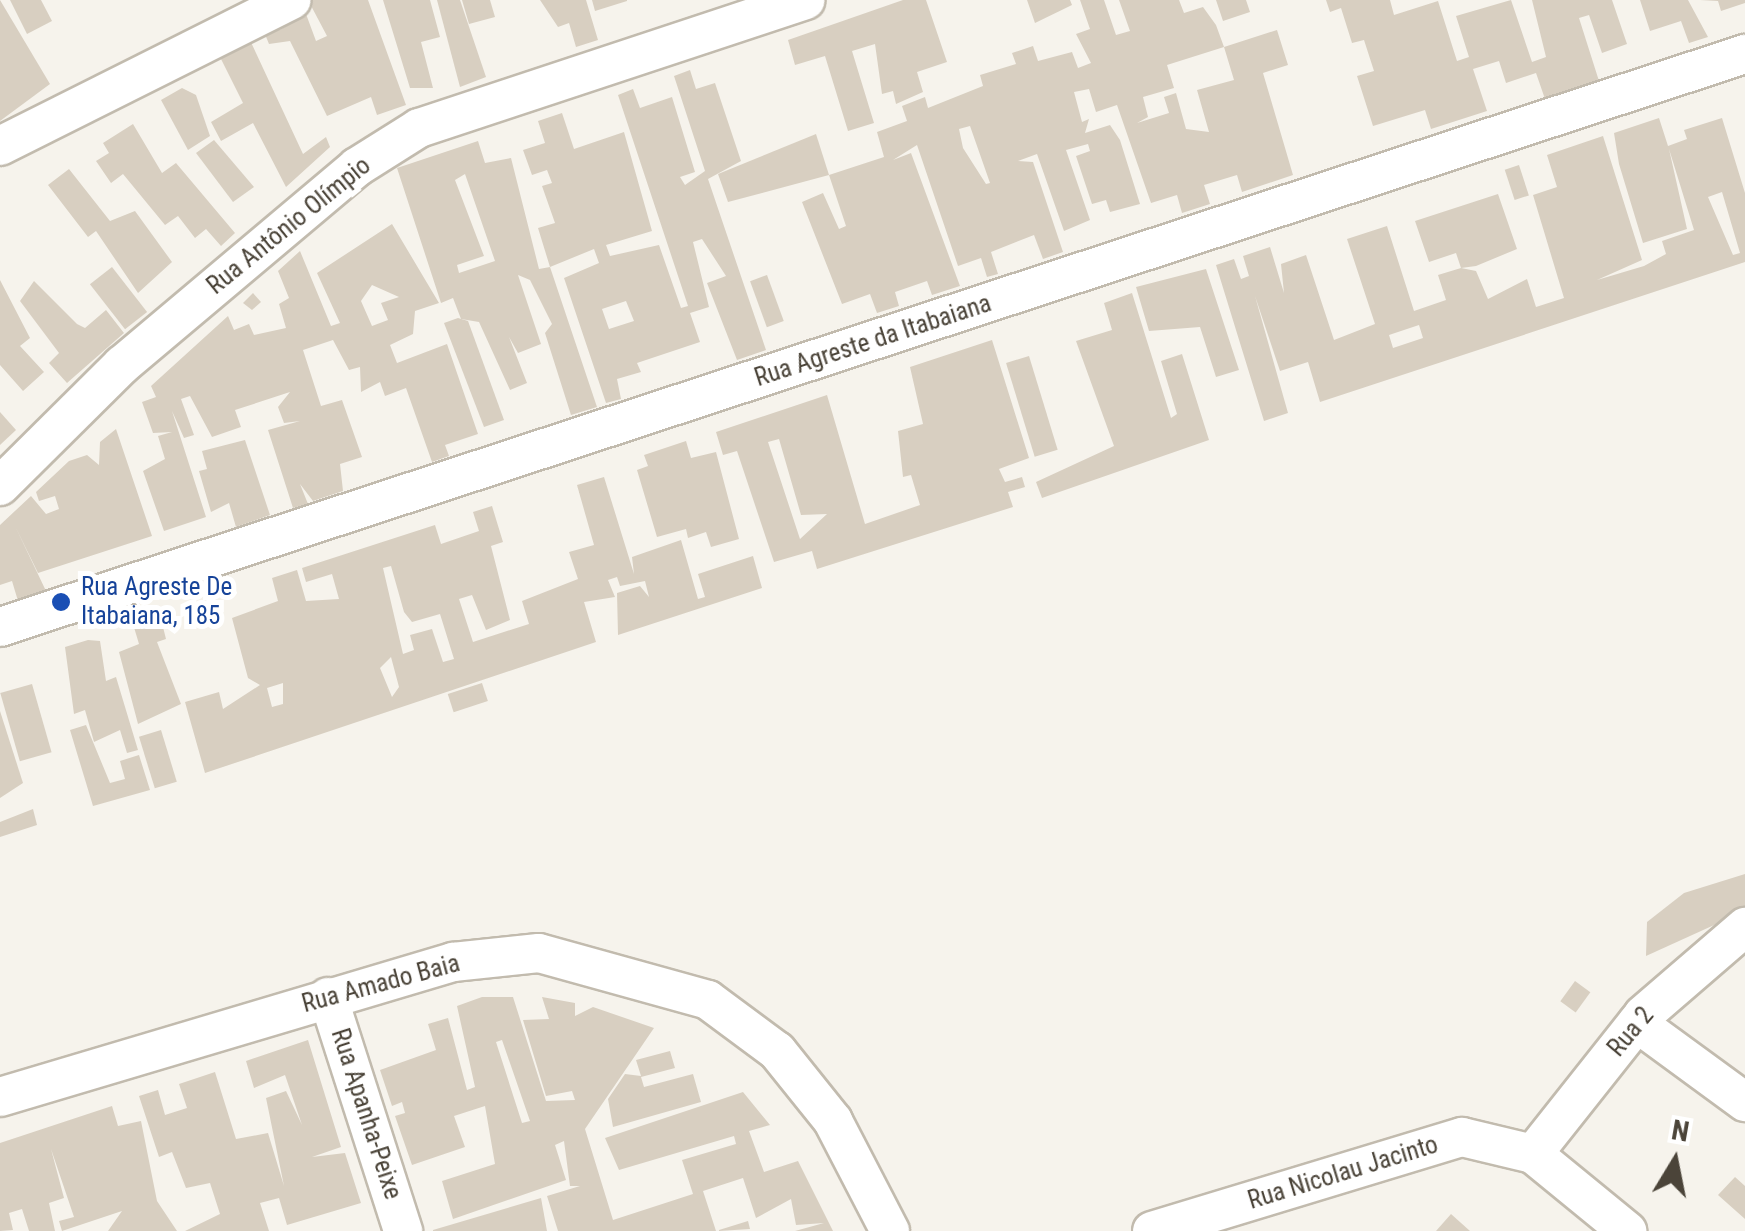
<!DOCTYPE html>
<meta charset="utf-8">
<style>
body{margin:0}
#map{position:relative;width:1745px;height:1231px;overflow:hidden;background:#f6f3ec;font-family:"Roboto Condensed",sans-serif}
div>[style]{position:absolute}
.building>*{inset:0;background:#d8cfc1;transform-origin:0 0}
.roads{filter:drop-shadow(2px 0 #c2bbae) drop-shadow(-2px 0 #c2bbae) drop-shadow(0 2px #c2bbae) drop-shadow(0 -2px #c2bbae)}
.minor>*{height:38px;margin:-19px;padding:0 19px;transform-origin:19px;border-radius:19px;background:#fff}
.dots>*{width:28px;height:28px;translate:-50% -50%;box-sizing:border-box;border:5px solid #fff;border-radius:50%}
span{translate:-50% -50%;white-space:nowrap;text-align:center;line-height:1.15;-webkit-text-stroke:10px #fff;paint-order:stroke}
.street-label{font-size:25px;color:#4b4439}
.transit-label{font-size:25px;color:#164399}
.left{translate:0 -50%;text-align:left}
.north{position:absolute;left:1625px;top:1111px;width:100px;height:100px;-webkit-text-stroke:8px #fff;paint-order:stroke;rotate:10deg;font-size:28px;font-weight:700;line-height:40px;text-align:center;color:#4b4439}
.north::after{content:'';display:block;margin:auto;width:35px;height:45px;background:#4b4439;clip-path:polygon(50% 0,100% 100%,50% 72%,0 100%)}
</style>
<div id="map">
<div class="building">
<div style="clip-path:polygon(0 0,50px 84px,0 121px)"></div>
<div style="clip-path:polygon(10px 0,41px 0,52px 21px,27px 34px)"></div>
<div style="clip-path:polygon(308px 0,368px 0,406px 105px,377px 115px,371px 97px,327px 116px,290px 41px,269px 44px,262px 27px,276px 21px,280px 30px,306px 14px,316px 41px,327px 36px)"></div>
<div style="clip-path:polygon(383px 0,430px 0,440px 37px,421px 42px,433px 88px,410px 88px)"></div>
<div style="clip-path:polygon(437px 0,460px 0,486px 77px,460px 87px)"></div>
<div style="clip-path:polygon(462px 0,490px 0,495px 17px,469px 24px)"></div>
<div style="clip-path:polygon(540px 0,586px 0,598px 40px,576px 47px,569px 23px,558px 27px)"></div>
<div style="clip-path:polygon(592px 0,627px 0,627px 1px,595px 11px)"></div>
<div style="clip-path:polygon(903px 0,926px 0,947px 62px,917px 72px,923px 92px,896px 104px,893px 91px,882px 94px,875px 44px,852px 51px,874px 123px,848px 131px,825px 56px,795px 65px,788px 40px)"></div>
<div style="clip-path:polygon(1027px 0,1070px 0,1072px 5px,1035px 23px)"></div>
<div style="clip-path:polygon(evenodd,1080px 0,1104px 0,1116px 35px,1130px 31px,1119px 0,1179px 0,1184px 13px,1203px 7px,1216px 25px,1224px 47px,1167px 65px,1174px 88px,1143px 97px,1148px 117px,1137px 123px,1169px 113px,1164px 97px,1176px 93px,1186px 129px,1209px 132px,1197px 90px,1234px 80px,1224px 47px,1277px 30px,1288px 65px,1263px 73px,1293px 175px,1242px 192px,1237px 175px,1204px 185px,1210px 204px,1182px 213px,1177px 195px,1151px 203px,1117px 105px,1096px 112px,1089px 89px,1074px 92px,1082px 122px,1089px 119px,1085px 133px,1110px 125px,1120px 140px,1140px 204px,1110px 212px,1106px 200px,1092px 204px,1076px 156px,1090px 151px,1088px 144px,1066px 150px,1090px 220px,1064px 231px,1037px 154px,1018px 161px,1033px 162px,1063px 252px,1043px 259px,1034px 235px,991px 252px,998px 274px,987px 277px,981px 258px,958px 266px,917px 145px,893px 160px,911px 153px,960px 286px,932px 295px,927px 281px,895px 292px,899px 306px,877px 313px,870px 294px,842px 304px,802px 202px,823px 193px,839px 229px,846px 226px,829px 175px,884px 157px,877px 132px,907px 121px,902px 106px,925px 97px,928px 108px,983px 86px,980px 75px,1016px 64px,1012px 53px,1033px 46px,1038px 61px,1072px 52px,1078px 68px,1091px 63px,1076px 34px,1090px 29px,1080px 0,970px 126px,990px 183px,986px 184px,963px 148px,959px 129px,970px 126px)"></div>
<div style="clip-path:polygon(1216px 0,1246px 0,1250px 12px,1223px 21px)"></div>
<div style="clip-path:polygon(1326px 0,1390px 0,1394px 15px,1438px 1px,1457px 61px,1469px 57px,1456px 16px,1511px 0,1532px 62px,1546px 57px,1532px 0,1612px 0,1627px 44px,1602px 53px,1589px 15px,1579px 18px,1599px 81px,1545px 99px,1536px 73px,1506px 83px,1499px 61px,1473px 69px,1487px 111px,1431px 129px,1425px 110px,1373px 126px,1357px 76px,1374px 71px,1364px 40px,1352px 43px,1341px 8px,1330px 12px)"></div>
<div style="clip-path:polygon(1640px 0,1688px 0,1708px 37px,1689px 43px,1681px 21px,1650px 31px)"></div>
<div style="clip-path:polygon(1700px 0,1745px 0,1745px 3px,1721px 11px,1718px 1px)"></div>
<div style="clip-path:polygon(249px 38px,303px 154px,326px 137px,330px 147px,286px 187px,253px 123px,221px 141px,211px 122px,243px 103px,220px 57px)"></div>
<div style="clip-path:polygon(evenodd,690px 70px,696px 89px,715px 83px,741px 161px,708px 179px,766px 350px,737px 360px,707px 283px,726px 276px,702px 239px,693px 242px,709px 307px,690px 313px,700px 342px,637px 363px,641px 372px,617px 379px,621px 399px,606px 403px,564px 278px,599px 263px,594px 249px,550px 267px,597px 407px,571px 415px,545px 333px,552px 324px,530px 280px,518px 275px,541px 344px,518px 353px,509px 337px,527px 383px,510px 390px,479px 322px,461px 319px,453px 298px,441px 303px,397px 168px,478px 141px,485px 163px,511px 158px,539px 269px,550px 267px,538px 228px,555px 223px,542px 186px,552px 183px,547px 170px,532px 175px,523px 150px,545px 143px,538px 121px,562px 113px,574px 149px,624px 132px,652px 231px,606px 245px,610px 256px,659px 245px,681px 308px,688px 306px,618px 95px,633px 89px,640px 108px,672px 97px,695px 172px,680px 177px,685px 185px,705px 171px,674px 76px,690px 70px,465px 174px,495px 261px,459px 273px,457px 265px,484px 256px,455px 180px,465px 174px,690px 70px,626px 301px,634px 321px,609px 329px,602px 309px,626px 301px)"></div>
<div style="clip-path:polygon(182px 88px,196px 95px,210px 136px,188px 150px,161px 100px)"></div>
<div style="clip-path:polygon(evenodd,1659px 118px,1668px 146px,1687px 139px,1684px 130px,1722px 118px,1745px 193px,1745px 262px,1320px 402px,1308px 362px,1280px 371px,1255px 296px,1288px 413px,1264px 421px,1216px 265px,1234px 259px,1241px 279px,1249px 276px,1243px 256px,1270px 247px,1284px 293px,1281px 264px,1306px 255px,1334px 340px,1375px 324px,1347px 239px,1387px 226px,1414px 311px,1446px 300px,1438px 275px,1461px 268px,1476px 271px,1488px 299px,1527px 279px,1536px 307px,1564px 298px,1533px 195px,1557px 187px,1547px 155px,1603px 136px,1642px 260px,1597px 280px,1644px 266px,1666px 254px,1662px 241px,1694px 230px,1669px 149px,1687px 229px,1643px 243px,1619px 164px,1614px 133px,1659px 118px,1722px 192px,1740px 253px,1733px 255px,1708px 197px,1722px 192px,1659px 118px,1419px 325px,1423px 338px,1393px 348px,1389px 335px,1419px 325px)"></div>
<div style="clip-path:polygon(133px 124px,162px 173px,176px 163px,235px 233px,221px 246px,206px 229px,195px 238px,178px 216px,165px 225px,123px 174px,111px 183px,96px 161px,109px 153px,103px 143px)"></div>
<div style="clip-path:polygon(816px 134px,829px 175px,728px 202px,718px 174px)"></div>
<div style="clip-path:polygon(214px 140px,254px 187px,233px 202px,196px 153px)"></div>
<div style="left:1519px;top:165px;width:32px;height:15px;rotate:72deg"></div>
<div style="clip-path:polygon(69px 169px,110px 221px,135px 211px,172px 262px,138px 293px,96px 231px,88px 237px,48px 185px)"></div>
<div style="clip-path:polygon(1498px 194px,1517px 249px,1476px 266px,1461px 268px,1456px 253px,1429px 262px,1415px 221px)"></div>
<div style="clip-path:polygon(evenodd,392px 224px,439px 303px,415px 311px,413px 334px,390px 345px,397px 363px,447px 344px,478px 434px,445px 445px,449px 456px,432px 462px,406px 388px,385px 396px,380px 382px,361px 392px,360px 367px,349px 370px,333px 340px,303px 350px,321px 406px,342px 400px,362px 457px,340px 464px,343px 491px,313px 501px,300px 484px,308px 504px,293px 508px,268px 430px,300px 421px,284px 423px,278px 407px,290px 392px,235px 410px,241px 427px,212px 437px,190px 396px,181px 399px,194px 435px,184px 438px,172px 411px,206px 517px,164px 531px,143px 471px,165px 459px,158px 436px,172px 432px,153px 433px,142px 402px,156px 397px,151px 386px,228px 316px,234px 330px,249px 324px,254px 335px,286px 328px,279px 304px,289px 298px,278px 271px,300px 251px,331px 326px,340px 323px,317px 273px,392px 224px,372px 285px,399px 297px,381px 303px,388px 320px,372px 326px,361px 301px,372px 285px)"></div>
<div style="left:112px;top:267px;width:57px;height:28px;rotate:52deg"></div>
<div style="clip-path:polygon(1206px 269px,1239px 370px,1216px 377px,1200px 327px,1149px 331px,1136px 287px)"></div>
<div style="left:767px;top:275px;width:49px;height:18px;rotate:70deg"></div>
<div style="clip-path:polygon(0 280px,30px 338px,20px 346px,44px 372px,23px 391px,0 365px)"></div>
<div style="clip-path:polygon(34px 281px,77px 324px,85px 328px,106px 310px,124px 333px,67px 383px,49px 363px,59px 353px,20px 301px)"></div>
<div style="clip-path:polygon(253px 293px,261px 302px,252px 310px,243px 303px)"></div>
<div style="clip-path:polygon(1132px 293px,1171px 418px,1177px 414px,1161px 361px,1182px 354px,1209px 440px,1042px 498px,1036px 482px,1114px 446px,1076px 341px,1112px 330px,1104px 303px)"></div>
<div style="clip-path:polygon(458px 318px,468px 321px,504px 420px,484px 427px,444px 323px)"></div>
<div style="clip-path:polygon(evenodd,992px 340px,1029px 458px,999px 469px,1005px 482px,1022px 477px,1025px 487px,1008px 492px,1013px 507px,817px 569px,812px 551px,774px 562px,737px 451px,723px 455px,716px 432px,827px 395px,865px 524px,920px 505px,911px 475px,903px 477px,898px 431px,923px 424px,910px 367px,992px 340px,779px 439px,801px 515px,827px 514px,800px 539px,768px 442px,779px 439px)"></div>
<div style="left:1029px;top:356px;width:98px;height:24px;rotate:73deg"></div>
<div style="clip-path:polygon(0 412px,16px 430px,0 445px)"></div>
<div style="clip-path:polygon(116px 429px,152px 536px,38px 573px,15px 526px,46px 591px,18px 601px,12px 581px,0 585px,0 525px,31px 496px,46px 514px,59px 509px,55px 496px,39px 501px,36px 492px,69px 461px,87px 455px,99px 465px,100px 442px)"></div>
<div style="clip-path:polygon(245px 440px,270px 515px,236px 527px,229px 503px,211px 512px,199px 471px,207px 469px,202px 451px)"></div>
<div style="clip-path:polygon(686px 441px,691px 458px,716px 452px,739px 539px,711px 547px,706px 532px,688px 538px,686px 529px,657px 537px,637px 470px,648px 466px,644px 455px)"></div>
<div style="clip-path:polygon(evenodd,604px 477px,634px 574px,632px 557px,681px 540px,698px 599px,705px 597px,698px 574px,753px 556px,762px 588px,618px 635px,617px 593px,640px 586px,649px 597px,645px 581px,620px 586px,617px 577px,608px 580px,615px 597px,584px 602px,596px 642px,205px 773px,185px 702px,219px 692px,223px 709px,260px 685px,248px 678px,232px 618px,278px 601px,272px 578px,297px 570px,306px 601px,339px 599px,332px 574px,306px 582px,302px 568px,435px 525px,441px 544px,479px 531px,473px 512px,492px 506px,503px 542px,491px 546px,510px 620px,486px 630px,472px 595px,459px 599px,473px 642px,529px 624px,522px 601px,578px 579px,569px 552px,594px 545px,577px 485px,604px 477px,391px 566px,404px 612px,412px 622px,440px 614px,454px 659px,443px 662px,432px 629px,410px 635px,414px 650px,403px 654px,383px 568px,391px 566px,604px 477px,391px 657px,399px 687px,392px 697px,380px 668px,391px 657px,604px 477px,283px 683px,283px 704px,272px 707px,267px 688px,283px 683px)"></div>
<div style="clip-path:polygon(160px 615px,166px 639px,157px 642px,181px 704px,138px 724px,119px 652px,139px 644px,133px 624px)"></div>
<div style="clip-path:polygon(88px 640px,100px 641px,106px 681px,116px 677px,138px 750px,127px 753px,120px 730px,94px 742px,85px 710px,74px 714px,65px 647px)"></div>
<div style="left:482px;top:683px;width:19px;height:36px;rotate:72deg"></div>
<div style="left:32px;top:684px;width:71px;height:33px;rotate:74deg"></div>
<div style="clip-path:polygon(0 711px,23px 783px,0 798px)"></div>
<div style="clip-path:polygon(86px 725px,110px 783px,125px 779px,120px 761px,139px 755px,150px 790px,93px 806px,70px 730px)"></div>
<div style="left:161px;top:730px;width:54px;height:23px;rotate:73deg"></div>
<div style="clip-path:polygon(33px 809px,37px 825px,0 837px,0 822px)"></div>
<div style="clip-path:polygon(1745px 874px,1745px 911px,1646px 956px,1647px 922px,1684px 893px)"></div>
<div style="left:1575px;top:981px;width:19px;height:25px;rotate:36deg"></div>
<div style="clip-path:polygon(evenodd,482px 997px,513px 997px,546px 1101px,575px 1100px,572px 1091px,546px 1096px,523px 1020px,549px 1019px,542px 997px,575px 1003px,575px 1016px,593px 1007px,654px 1028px,585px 1129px,613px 1220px,693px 1194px,682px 1160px,736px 1144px,734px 1136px,619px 1170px,605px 1138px,743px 1092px,770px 1125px,749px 1131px,764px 1172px,798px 1161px,833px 1231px,795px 1231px,824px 1223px,796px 1225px,791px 1199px,756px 1218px,743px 1178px,703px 1191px,716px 1231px,558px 1231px,547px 1196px,580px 1186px,570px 1186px,564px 1141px,555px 1145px,566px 1180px,453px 1219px,442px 1181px,495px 1164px,485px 1106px,454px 1116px,465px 1147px,412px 1165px,395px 1116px,405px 1113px,402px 1102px,392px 1106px,380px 1070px,436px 1050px,428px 1024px,448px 1018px,467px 1090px,475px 1087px,457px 1006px,482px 997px,502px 1040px,530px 1121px,522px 1123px,496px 1042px,502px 1040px)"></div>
<div style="clip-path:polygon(308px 1040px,341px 1147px,312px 1157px,345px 1153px,361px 1203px,287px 1225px,279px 1198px,260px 1203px,269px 1231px,185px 1231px,220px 1214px,210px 1183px,186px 1188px,172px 1152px,159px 1157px,139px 1096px,158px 1090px,165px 1115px,187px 1108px,179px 1084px,215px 1072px,236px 1139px,268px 1133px,284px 1186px,266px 1098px,286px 1091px,302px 1125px,285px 1075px,254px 1088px,246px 1061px)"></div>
<div style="clip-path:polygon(670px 1051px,675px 1068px,641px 1077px,644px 1087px,693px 1074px,701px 1102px,613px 1127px,608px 1099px,625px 1074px,641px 1076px,636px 1060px)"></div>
<div style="clip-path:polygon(112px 1106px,118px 1126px,141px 1121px,157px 1201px,177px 1231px,108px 1231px,122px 1211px,62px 1231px,59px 1221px,74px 1217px,51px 1149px,64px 1198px,49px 1203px,55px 1231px,29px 1231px,22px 1209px,9px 1213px,13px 1230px,0 1231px,0 1143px)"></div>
<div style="clip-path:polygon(1735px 1177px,1745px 1186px,1745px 1219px,1718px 1195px)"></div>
<div style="clip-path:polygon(541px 1198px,547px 1231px,433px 1231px,433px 1230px)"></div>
<div style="clip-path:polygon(1451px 1214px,1470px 1231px,1436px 1231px)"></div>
<div style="clip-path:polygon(748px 1221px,750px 1229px,719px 1231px,719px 1230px)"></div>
</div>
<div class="roads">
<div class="minor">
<div style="left:0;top:146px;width:326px;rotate:-26.6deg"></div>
<div style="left:0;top:486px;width:172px;rotate:-44.8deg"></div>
<div style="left:122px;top:365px;width:307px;rotate:-40.1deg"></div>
<div style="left:357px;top:167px;width:73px;rotate:-32.2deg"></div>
<div style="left:419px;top:128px;width:407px;rotate:-18.3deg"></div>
<div style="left:0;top:627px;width:1837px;rotate:-18.18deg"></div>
<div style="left:328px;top:997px;width:246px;rotate:72.2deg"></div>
<div style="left:1637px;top:1023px;width:134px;rotate:36.2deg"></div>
<div style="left:0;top:1097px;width:473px;rotate:-16.6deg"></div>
<div style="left:453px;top:962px;width:86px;rotate:-6deg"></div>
<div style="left:539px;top:953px;width:175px;rotate:15.5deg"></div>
<div style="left:708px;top:1000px;width:86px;rotate:36.5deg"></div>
<div style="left:777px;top:1051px;width:90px;rotate:51.3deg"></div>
<div style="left:833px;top:1121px;width:124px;rotate:62.6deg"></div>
<div style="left:1533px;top:1154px;width:177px;rotate:-51.6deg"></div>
<div style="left:1643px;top:1015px;width:135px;rotate:-40.8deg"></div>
<div style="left:1152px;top:1231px;width:324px;rotate:-16.9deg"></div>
<div style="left:1462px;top:1137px;width:73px;rotate:13.5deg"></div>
<div style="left:1533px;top:1154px;width:122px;rotate:39.3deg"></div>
</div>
</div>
<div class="dots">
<div style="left:61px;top:602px;background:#1a4fb4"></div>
</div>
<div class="street-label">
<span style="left:289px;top:226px;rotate:-39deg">Rua Antônio Olímpio</span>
<span style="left:873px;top:341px;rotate:-18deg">Rua Agreste da Itabaiana</span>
<span style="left:381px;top:984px;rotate:-15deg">Rua Amado Baia</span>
<span style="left:1631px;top:1032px;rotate:-50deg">Rua 2</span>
<span style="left:366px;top:1114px;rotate:72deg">Rua Apanha-Peixe</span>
<span style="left:1343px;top:1173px;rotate:-17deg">Rua Nicolau Jacinto</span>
</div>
<div class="transit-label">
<span class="left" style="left:81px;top:602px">Rua Agreste De<br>Itabaiana, 185</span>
</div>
<div class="north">N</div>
</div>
